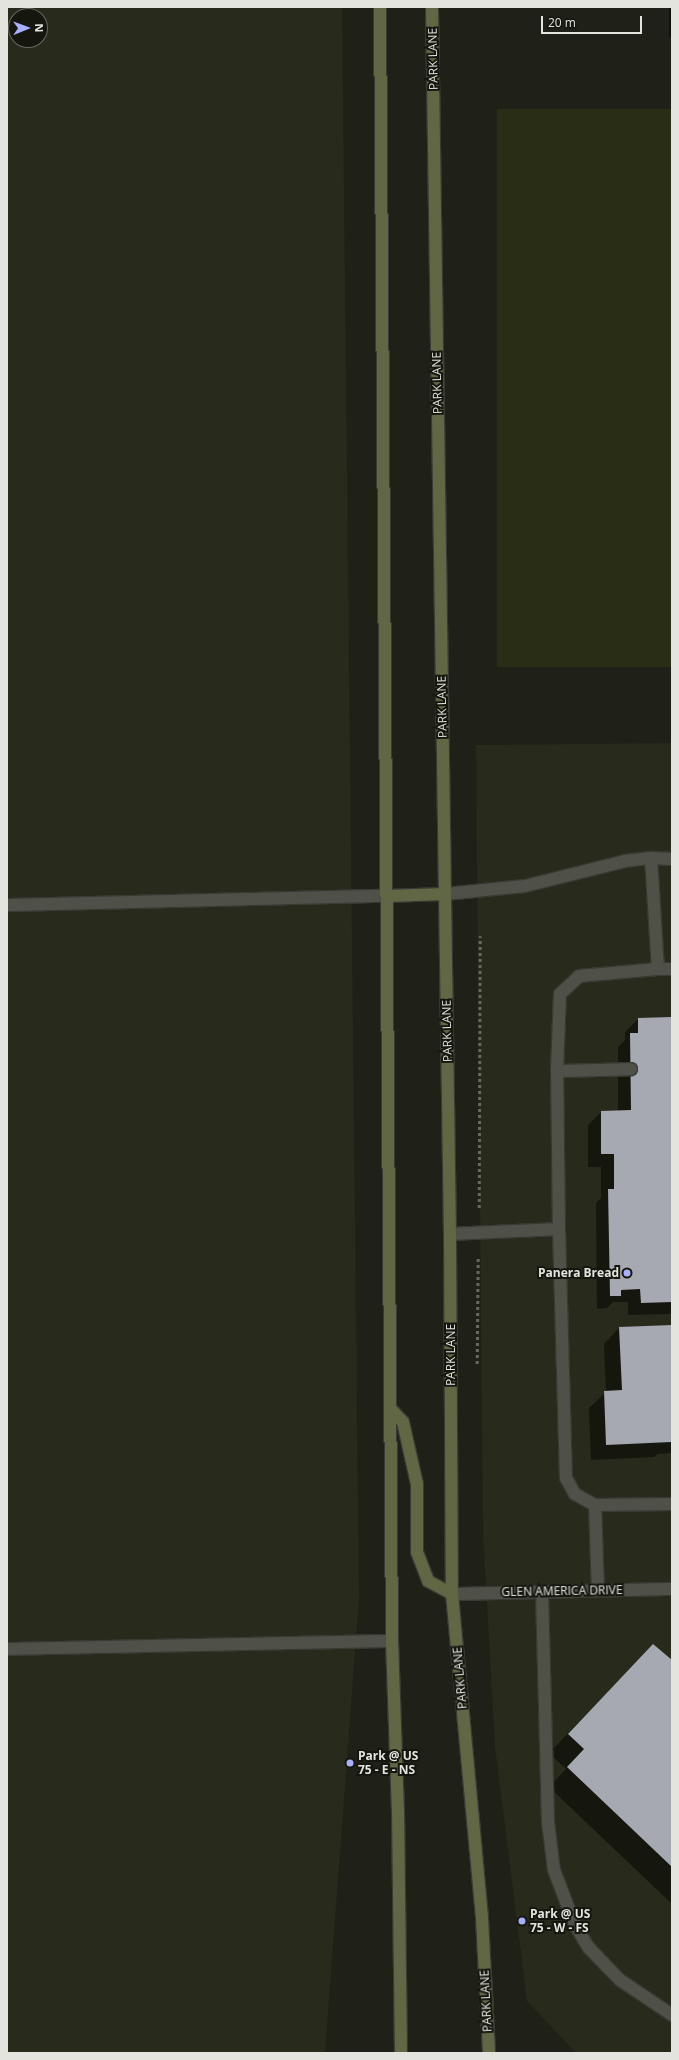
<!DOCTYPE html>
<style>
body{margin:0}
#map{position:relative;width:679px;height:2060px;overflow:hidden;background:#1f2018;font-family:"Open Sans",sans-serif}
div>[style]{position:absolute}
.built>*{inset:0;background:#282a1c}
.green>*{inset:0;background:#292d16;transform-origin:0 0}
.shadow>*{inset:0;background:#0007;transform-origin:0 0}
.building>*{inset:0;background:#a6a8b2}
.path>*{height:2.5px;margin-top:-1.25px;transform-origin:0;background:repeating-linear-gradient(90deg,#676860 0 3px,transparent 0 6px)}
.roads{filter:drop-shadow(1px 0 #393a34) drop-shadow(-1px 0 #393a34) drop-shadow(0 1px #393a34) drop-shadow(0 -1px #393a34)}
.lane>*{height:12px;margin:-6px;padding:0 6px;transform-origin:6px;border-radius:6px;background:#4f5148}
.street>*{height:12px;margin:-6px;padding:0 6px;transform-origin:6px;border-radius:6px;background:#4f5148}
.secondary>*{height:12px;margin:-6px;padding:0 6px;transform-origin:6px;border-radius:6px;background:#616645}
.dots>*{width:11px;height:11px;translate:-50% -50%;box-sizing:border-box;border:2px solid #15170f;border-radius:50%}
span{translate:-50% -50%;white-space:nowrap;text-align:center;line-height:1.15;-webkit-text-stroke:4px #15170f;paint-order:stroke}
.street-label{font-size:12px;color:#e3e4de}
.poi-label{font-size:12px;color:#e3e4de;font-weight:700}
.right{translate:-100% -50%;text-align:right}
.left{translate:0 -50%;text-align:left}
.frame{position:absolute;inset:0;border:8px solid #e3e4de;pointer-events:none}
.north{position:absolute;left:8px;top:8px;width:40px;height:40px;box-sizing:border-box;background:#15170f;border:1px solid #676962;border-radius:50%;rotate:89deg;font-size:11px;font-weight:700;line-height:16px;text-align:center;color:#e3e4de}
.north::after{content:'';display:block;margin:auto;width:14px;height:18px;background:#a8b0fc;clip-path:polygon(50% 0,100% 100%,50% 72%,0 100%)}
.scale{position:absolute;left:541px;top:16px;width:101px;height:18px;box-sizing:border-box;border:2px solid #e3e4de;border-top:0;padding-left:5px;font-size:12px;line-height:14px;white-space:nowrap;color:#e3e4de;-webkit-text-stroke:3px #15170f;paint-order:stroke}
</style>
<div id="map">
<div class="built">
<div style="clip-path:polygon(evenodd,7px 7px,342px 7px,359px 1599px,325px 2053px,7px 2053px,7px 7px,16px 16px,40px 16px,40px 40px,16px 40px,16px 16px)"></div>
<div style="clip-path:polygon(672px 743px,672px 2053px,576px 2053px,527px 2001px,495px 1746px,483px 1532px,476px 745px)"></div>
</div>
<div class="green">
<div style="left:672px;top:109px;width:558px;height:175px;rotate:90deg"></div>
</div>
<div class="shadow">
<div style="left:669px;top:7px;width:3px;height:30px"></div>
<div style="clip-path:polygon(672px 1018px,672px 1314px,628px 1315px,628px 1302px,613px 1302px,607px 1308px,597px 1309px,596px 1203px,601px 1198px,601px 1167px,588px 1167px,588px 1125px,601px 1112px,618px 1112px,618px 1047px,625px 1040px,625px 1032px,638px 1019px)"></div>
<div style="clip-path:polygon(672px 1326px,672px 1457px,671px 1453px,658px 1454px,654px 1457px,591px 1460px,589px 1408px,606px 1392px,604px 1344px,619px 1328px)"></div>
<div style="clip-path:polygon(672px 1661px,672px 1904px,549px 1787px,566px 1769px,549px 1753px,634px 1665px)"></div>
</div>
<div class="building">
<div style="clip-path:polygon(672px 1017px,672px 1302px,641px 1303px,640px 1289px,621px 1290px,621px 1296px,610px 1296px,608px 1189px,614px 1189px,614px 1154px,601px 1154px,601px 1111px,631px 1110px,630px 1033px,638px 1033px,638px 1018px)"></div>
<div style="clip-path:polygon(672px 1325px,671px 1442px,606px 1445px,604px 1391px,622px 1390px,619px 1327px)"></div>
<div style="clip-path:polygon(653px 1644px,672px 1660px,672px 1867px,567px 1767px,584px 1749px,568px 1734px)"></div>
</div>
<div class="path">
<div style="left:479px;top:1208px;width:272px;rotate:-89.8deg"></div>
<div style="left:477px;top:1364px;width:107px;rotate:-89.5deg"></div>
</div>
<div class="roads">
<div class="lane">
<div style="left:445px;top:894px;width:80px;rotate:-5.7deg"></div>
<div style="left:525px;top:886px;width:103px;rotate:-14deg"></div>
<div style="left:625px;top:861px;width:26px;rotate:-7deg"></div>
<div style="left:651px;top:858px;width:21px;rotate:3deg"></div>
<div style="left:7px;top:905px;width:380px;rotate:-1.4deg"></div>
<div style="left:658px;top:969px;width:14px"></div>
<div style="left:557px;top:1071px;width:74px;rotate:-1.5deg"></div>
<div style="left:559px;top:1229px;width:249px;rotate:88.4deg"></div>
<div style="left:566px;top:1478px;width:18px;rotate:61deg"></div>
<div style="left:575px;top:1494px;width:23px;rotate:29deg"></div>
<div style="left:595px;top:1505px;width:77px;rotate:-0.7deg"></div>
<div style="left:450px;top:1234px;width:109px;rotate:-2.6deg"></div>
<div style="left:559px;top:1229px;width:158px;rotate:-90.7deg"></div>
<div style="left:557px;top:1071px;width:77px;rotate:-87.8deg"></div>
<div style="left:560px;top:994px;width:26px;rotate:-43deg"></div>
<div style="left:579px;top:976px;width:79px;rotate:-5.1deg"></div>
<div style="left:658px;top:969px;width:111px;rotate:-93.6deg"></div>
<div style="left:595px;top:1505px;width:85px;rotate:88deg"></div>
<div style="left:542px;top:1592px;width:230px;rotate:88.5deg"></div>
<div style="left:548px;top:1822px;width:48px;rotate:82.9deg"></div>
<div style="left:554px;top:1870px;width:59px;rotate:69.1deg"></div>
<div style="left:575px;top:1925px;width:27px;rotate:59deg"></div>
<div style="left:589px;top:1948px;width:45px;rotate:45.9deg"></div>
<div style="left:620px;top:1980px;width:63px;rotate:33.9deg"></div>
<div style="left:7px;top:1649px;width:385px;rotate:-1.2deg"></div>
</div>
<div class="street">
<div style="left:452px;top:1594px;width:220px;rotate:-1.3deg"></div>
</div>
<div class="secondary">
<div style="left:380px;top:7px;width:1634px;rotate:89.58deg"></div>
<div style="left:392px;top:1641px;width:168px;rotate:88deg"></div>
<div style="left:398px;top:1809px;width:244px;rotate:89.3deg"></div>
<div style="left:432px;top:7px;width:1227px;rotate:89.16deg"></div>
<div style="left:450px;top:1234px;width:360px;rotate:89.7deg"></div>
<div style="left:452px;top:1594px;width:325px;rotate:84.7deg"></div>
<div style="left:482px;top:1918px;width:135px;rotate:87deg"></div>
<div style="left:387px;top:896px;width:58px;rotate:-2deg"></div>
<div style="left:390px;top:1408px;width:19px;rotate:47deg"></div>
<div style="left:403px;top:1422px;width:64px;rotate:77.3deg"></div>
<div style="left:417px;top:1484px;width:68px;rotate:90deg"></div>
<div style="left:417px;top:1552px;width:31px;rotate:69deg"></div>
<div style="left:428px;top:1581px;width:27px;rotate:28deg"></div>
</div>
</div>
<div class="dots">
<div style="left:627px;top:1273px;background:#a8b0fc"></div>
<div style="left:350px;top:1763px;background:#a8b0fc"></div>
<div style="left:522px;top:1921px;background:#a8b0fc"></div>
</div>
<div class="street-label">
<span style="left:433px;top:59px;rotate:-91deg">PARK LANE</span>
<span style="left:437px;top:383px;rotate:-91deg">PARK LANE</span>
<span style="left:442px;top:707px;rotate:-91deg">PARK LANE</span>
<span style="left:447px;top:1031px;rotate:-91deg">PARK LANE</span>
<span style="left:451px;top:1355px;rotate:-90deg">PARK LANE</span>
<span style="left:562px;top:1591px;rotate:-1deg">GLEN AMERICA DRIVE</span>
<span style="left:460px;top:1678px;rotate:-95deg">PARK LANE</span>
<span style="left:486px;top:2001px;rotate:-93deg">PARK LANE</span>
</div>
<div class="poi-label">
<span class="right" style="left:619px;top:1273px">Panera Bread</span>
<span class="left" style="left:358px;top:1763px">Park @ US<br>75 - E - NS</span>
<span class="left" style="left:530px;top:1921px">Park @ US<br>75 - W - FS</span>
</div>
<div class="frame"></div>
<div class="north">N</div>
<div class="scale">20 m</div>
</div>
